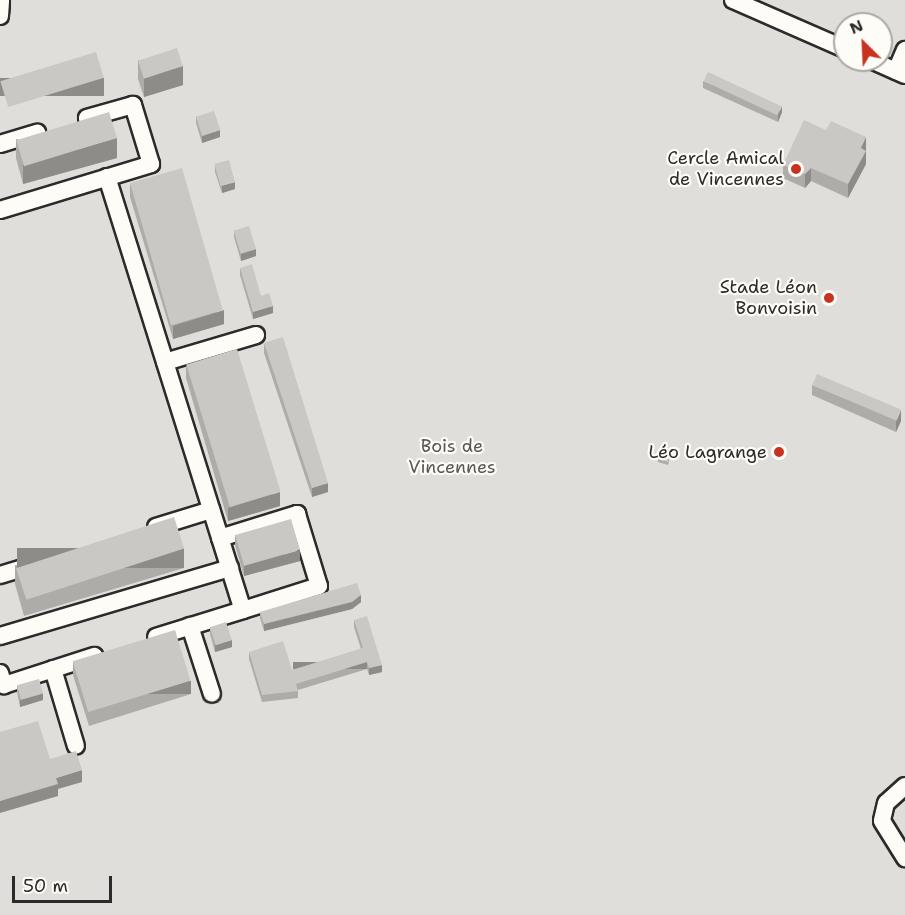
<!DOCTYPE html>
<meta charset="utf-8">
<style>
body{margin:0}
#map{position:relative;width:905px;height:915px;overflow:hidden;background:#fdfcf7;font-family:"Shantell Sans",sans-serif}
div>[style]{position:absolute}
.green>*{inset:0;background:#dfdeda}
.roads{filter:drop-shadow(2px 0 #2b2b2b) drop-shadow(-2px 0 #2b2b2b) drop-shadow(0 2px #2b2b2b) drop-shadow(0 -2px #2b2b2b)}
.minor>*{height:16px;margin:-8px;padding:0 8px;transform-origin:8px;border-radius:8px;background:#fdfcf7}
.wall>*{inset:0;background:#adaca9}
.shaded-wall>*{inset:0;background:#8d8c89;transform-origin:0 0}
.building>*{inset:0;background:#c9c8c4;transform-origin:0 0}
.dots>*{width:16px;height:16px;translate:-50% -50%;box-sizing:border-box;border:3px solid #fdfcf7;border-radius:50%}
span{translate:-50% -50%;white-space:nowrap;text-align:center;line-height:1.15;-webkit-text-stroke:4.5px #fdfcf7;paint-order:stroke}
.poi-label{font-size:18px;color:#2b2b2b}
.right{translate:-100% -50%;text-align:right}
.park-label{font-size:18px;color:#585857}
.north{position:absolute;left:833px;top:12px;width:60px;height:60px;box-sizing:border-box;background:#fdfcf7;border:2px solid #a9a8a5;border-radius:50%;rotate:336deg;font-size:16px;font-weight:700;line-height:24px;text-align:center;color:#2b2b2b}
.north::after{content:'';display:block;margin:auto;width:21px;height:27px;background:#c8321e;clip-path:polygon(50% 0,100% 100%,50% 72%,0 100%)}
.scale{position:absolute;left:12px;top:876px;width:100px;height:27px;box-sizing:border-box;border:3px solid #2b2b2b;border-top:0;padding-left:8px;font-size:18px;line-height:21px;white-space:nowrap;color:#2b2b2b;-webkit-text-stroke:4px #fdfcf7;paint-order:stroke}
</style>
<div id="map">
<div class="green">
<div style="clip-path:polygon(evenodd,0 0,905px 0,905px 915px,0 915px,0 0,845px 24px,881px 24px,881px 60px,845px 60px,845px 24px)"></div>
</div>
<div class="roads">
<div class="minor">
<div style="left:733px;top:0;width:122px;rotate:23.6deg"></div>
<div style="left:0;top:16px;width:16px;rotate:-86deg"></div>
<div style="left:871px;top:60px;width:37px;rotate:24deg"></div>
<div style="left:896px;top:71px;width:23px;rotate:-67deg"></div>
<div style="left:0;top:144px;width:39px;rotate:-17deg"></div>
<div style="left:107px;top:177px;width:454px;rotate:72.6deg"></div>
<div style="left:243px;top:610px;width:91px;rotate:162.8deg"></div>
<div style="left:0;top:210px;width:158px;rotate:-16.9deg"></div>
<div style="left:151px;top:164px;width:62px;rotate:-107deg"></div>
<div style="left:133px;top:105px;width:48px;rotate:164.2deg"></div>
<div style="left:165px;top:362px;width:95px;rotate:-16.5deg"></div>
<div style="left:156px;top:527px;width:58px;rotate:-17.2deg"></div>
<div style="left:220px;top:538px;width:81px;rotate:-17.3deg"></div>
<div style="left:297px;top:514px;width:75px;rotate:73deg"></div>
<div style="left:319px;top:586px;width:80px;rotate:162.5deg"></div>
<div style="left:0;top:575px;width:38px;rotate:-17deg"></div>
<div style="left:190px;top:626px;width:71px;rotate:72.1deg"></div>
<div style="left:0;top:636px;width:240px;rotate:-16.5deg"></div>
<div style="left:53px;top:669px;width:80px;rotate:73.4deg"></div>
<div style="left:0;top:673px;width:13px;rotate:72deg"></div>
<div style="left:4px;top:685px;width:95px;rotate:-17.9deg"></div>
<div style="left:905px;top:786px;width:25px;rotate:138deg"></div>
<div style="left:886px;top:803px;width:18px;rotate:103deg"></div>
<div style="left:882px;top:821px;width:44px;rotate:58.1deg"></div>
</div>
</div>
<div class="wall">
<div style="clip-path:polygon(138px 60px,183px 85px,144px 97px,138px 79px)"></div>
<div style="clip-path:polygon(703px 81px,782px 112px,778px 122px,703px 88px)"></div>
<div style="clip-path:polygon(196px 116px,220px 137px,202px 143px,196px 123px)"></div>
<div style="clip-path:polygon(826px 130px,866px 137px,866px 164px,848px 198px,811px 181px,805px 188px,783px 178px,783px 165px)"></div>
<div style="clip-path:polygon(16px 139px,117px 158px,23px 184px,16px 158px)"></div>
<div style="clip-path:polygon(215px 165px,235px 189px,222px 193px,215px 172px)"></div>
<div style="clip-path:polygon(130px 184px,224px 324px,173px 339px,130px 197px)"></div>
<div style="clip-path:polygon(234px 230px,256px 256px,241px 261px,234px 237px)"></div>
<div style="clip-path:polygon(240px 268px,261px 296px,273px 313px,253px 319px,240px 275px)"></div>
<div style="clip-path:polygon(264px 343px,328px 492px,312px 497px,264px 353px)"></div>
<div style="clip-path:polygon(186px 365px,280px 506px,228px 521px,186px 378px)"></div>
<div style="clip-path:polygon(812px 385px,901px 421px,896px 432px,812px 395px)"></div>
<div style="clip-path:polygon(671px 454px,668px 465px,658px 462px,658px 459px)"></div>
<div style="clip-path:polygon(235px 535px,300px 561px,244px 576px,235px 545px)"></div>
<div style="clip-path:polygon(15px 565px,184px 568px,24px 616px,15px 584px)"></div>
<div style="clip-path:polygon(361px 602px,352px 609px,264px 631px,260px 618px,260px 612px)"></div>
<div style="clip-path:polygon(354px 620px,382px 672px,369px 675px,367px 669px,298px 690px,298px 698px,262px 702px,249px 659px,249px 652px,292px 670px,361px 649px,354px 627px)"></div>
<div style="clip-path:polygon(210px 627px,232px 647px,215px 652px,210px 634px)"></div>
<div style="clip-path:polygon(73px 661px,191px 694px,89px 726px,73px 675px)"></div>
<div style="clip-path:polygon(17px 685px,43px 700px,20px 707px,17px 692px)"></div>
</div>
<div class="shaded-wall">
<div style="clip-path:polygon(183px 66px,183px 85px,144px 97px,144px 77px)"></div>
<div style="left:104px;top:78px;width:18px;height:109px;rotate:90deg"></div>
<div style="clip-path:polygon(782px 106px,782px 112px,778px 122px,778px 115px)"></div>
<div style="clip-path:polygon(220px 130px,220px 137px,202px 143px,202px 136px)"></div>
<div style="clip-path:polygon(866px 137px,866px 164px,848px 198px,848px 184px,861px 148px)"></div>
<div style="clip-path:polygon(117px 138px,117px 158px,23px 184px,23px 165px)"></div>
<div style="clip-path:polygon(811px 168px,811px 181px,805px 188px,805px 174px)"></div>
<div style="clip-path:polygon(235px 182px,235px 189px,222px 193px,222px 186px)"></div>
<div style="clip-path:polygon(256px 249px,256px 256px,241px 261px,241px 254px)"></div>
<div style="clip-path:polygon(273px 306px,273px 313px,253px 319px,253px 312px)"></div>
<div style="clip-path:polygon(224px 310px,224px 324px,173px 339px,173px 326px)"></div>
<div style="clip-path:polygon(901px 410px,901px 421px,896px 432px,896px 422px)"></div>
<div style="clip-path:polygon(328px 483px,328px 492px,312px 497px,312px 488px)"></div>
<div style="clip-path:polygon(280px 492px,280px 506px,228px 521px,228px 508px)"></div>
<div style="left:184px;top:548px;width:20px;height:167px;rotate:90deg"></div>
<div style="clip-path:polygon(300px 550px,300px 561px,244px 576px,244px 566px)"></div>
<div style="clip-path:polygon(361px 595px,361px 602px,352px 609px,264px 631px,264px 624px)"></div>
<div style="clip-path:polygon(232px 640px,232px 647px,215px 652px,215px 645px)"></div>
<div style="left:367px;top:662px;width:7px;height:74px;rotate:90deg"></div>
<div style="clip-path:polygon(382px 665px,382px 672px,369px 675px,369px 668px)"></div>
<div style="left:191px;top:681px;width:13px;height:107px;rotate:90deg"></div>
<div style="clip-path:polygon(43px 693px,43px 700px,20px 707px,20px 700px)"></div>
<div style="clip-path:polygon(82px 770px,82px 782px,58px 789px,58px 796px,0 813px,0 801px,56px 778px)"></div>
</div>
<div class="building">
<div style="left:177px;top:48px;width:19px;height:41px;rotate:72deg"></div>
<div style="left:96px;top:52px;width:27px;height:100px;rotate:73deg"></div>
<div style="left:708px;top:72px;width:81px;height:10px;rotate:25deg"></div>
<div style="left:214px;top:111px;width:20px;height:19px;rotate:72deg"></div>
<div style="left:109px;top:112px;width:27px;height:97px;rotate:73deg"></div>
<div style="clip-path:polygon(804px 120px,826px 130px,831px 121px,866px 137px,861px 148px,866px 151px,848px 184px,811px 168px,805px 174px,783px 165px)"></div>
<div style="left:229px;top:160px;width:23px;height:15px;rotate:75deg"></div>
<div style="left:182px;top:168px;width:148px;height:54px;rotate:74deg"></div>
<div style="left:249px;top:226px;width:24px;height:16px;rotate:73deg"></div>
<div style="clip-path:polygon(252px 264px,261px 296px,269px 293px,273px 306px,253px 312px,240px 268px)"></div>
<div style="clip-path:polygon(283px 337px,328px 483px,312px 488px,264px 343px)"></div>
<div style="left:237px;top:349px;width:149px;height:53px;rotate:73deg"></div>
<div style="left:817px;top:374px;width:91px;height:12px;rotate:23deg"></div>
<div style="clip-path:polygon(660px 447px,671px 451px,668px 462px,658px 459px)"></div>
<div style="left:174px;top:517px;width:33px;height:166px;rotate:72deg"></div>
<div style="left:291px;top:519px;width:32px;height:58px;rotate:74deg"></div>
<div style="clip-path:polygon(357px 583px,361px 595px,352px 602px,264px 624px,260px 612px)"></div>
<div style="clip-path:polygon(367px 616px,382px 665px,369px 668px,367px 662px,296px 684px,298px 691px,262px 695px,249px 652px,283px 641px,292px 670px,363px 648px,354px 620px)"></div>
<div style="left:226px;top:622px;width:19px;height:17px;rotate:72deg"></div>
<div style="left:175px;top:630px;width:53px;height:107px;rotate:73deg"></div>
<div style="left:39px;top:679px;width:15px;height:23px;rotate:74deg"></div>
<div style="clip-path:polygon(38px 721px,50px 759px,76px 751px,82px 770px,56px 778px,58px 784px,0 801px,0 732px)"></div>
</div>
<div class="dots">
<div style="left:796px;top:169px;background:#c8321e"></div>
<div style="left:829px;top:298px;background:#c8321e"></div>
<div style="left:779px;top:452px;background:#c8321e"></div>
</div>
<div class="poi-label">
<span class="right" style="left:784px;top:169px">Cercle Amical<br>de Vincennes</span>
<span class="right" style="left:817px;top:298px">Stade Léon<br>Bonvoisin</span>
<span class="right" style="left:767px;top:452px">Léo Lagrange</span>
</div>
<div class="park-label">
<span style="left:452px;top:457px">Bois de<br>Vincennes</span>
</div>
<div class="north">N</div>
<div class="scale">50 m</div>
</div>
